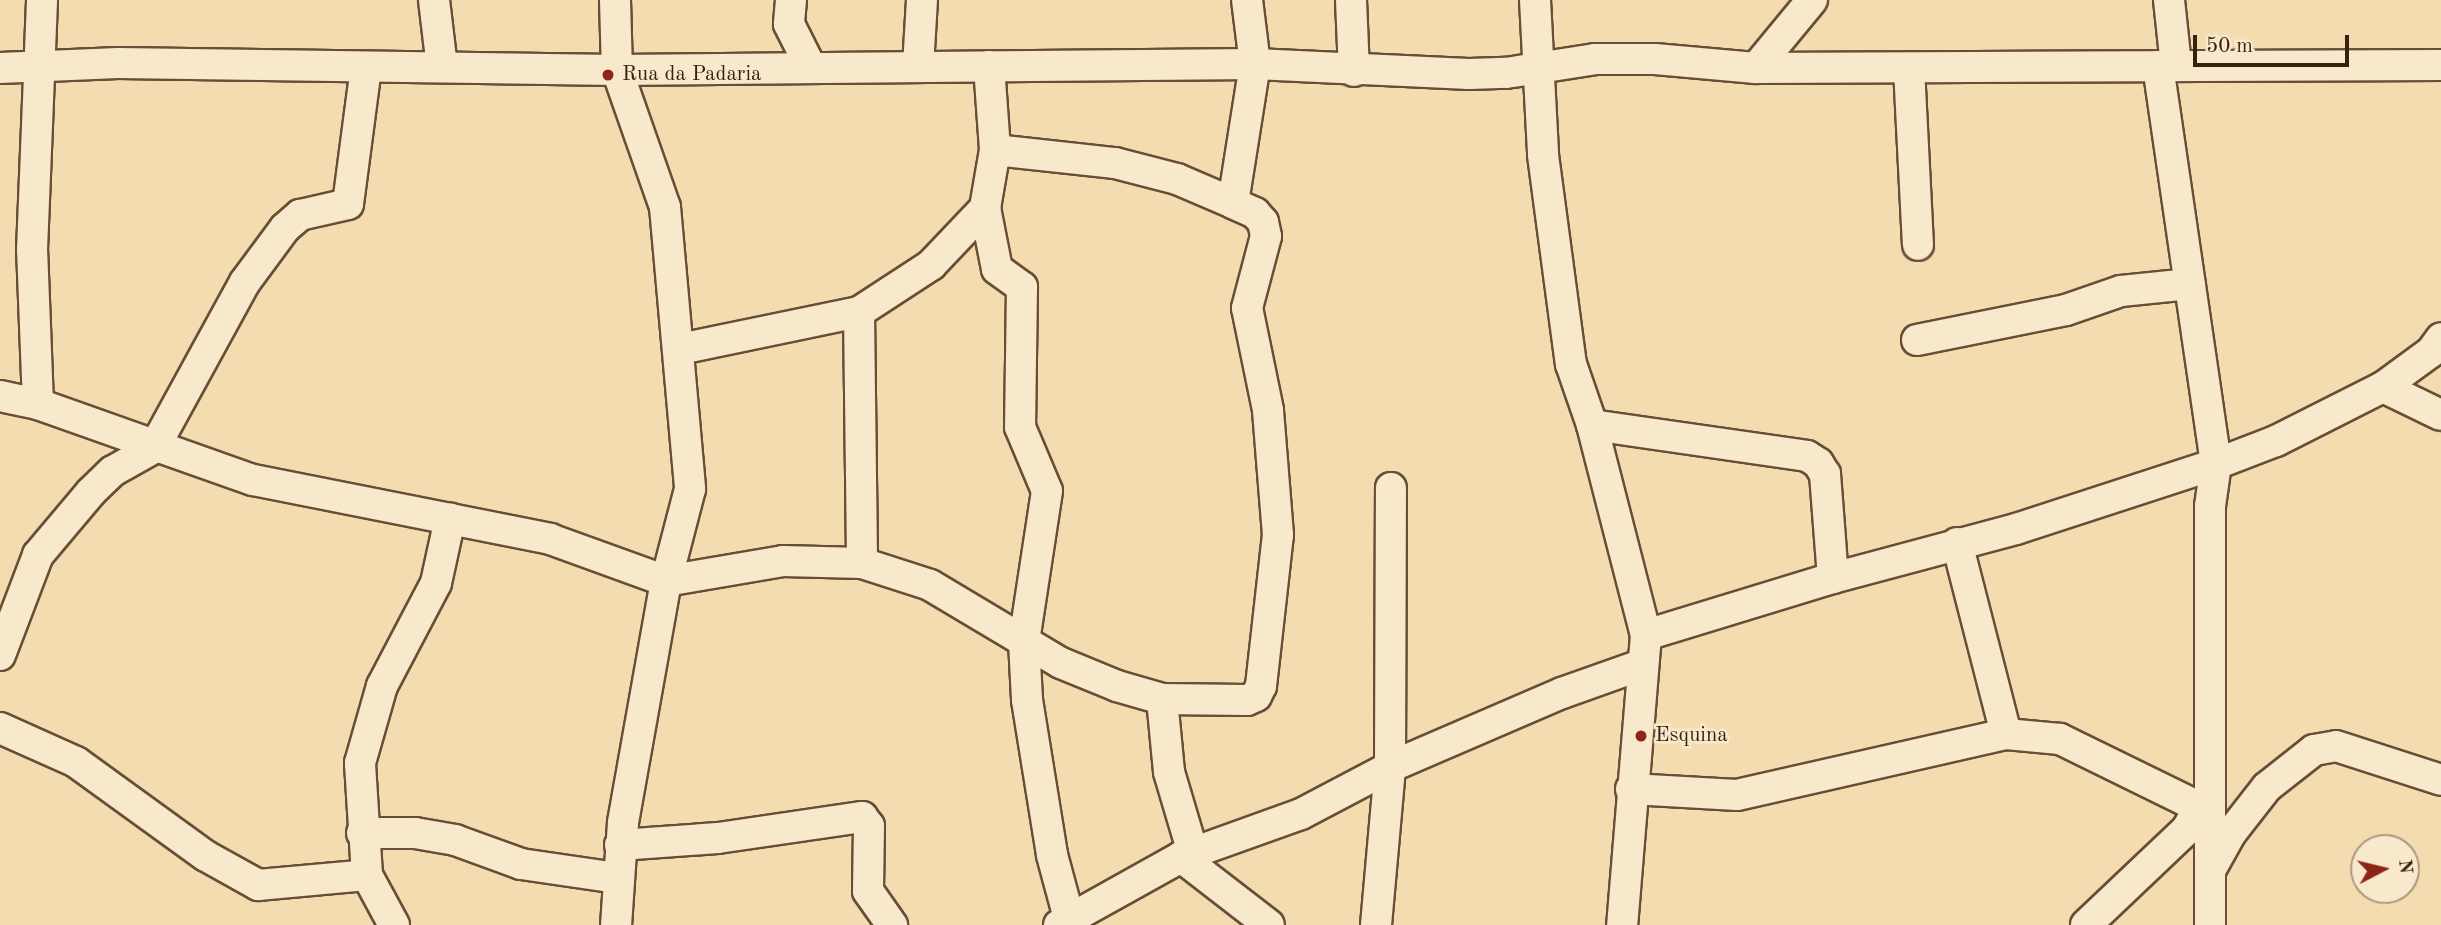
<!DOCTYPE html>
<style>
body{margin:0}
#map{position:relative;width:2441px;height:925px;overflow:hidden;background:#f4dcb1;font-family:"Old Standard TT",serif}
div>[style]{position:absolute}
.roads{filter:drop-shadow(2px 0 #684e36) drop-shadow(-2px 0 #684e36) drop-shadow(0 2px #684e36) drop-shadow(0 -2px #684e36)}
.minor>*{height:30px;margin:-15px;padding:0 15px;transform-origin:15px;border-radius:15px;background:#f8e8cc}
.dots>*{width:19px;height:19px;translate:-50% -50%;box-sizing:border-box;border:4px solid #f8e8cc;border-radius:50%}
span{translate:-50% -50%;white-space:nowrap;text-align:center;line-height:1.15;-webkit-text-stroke:5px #f8e8cc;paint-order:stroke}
.poi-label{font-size:21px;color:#391f0d}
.left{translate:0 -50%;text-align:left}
.north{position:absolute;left:2350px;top:834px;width:70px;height:70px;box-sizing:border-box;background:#f8e8cc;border:2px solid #ac9880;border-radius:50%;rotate:83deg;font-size:19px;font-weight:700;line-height:28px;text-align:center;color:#391f0d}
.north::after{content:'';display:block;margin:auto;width:24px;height:32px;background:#8f2418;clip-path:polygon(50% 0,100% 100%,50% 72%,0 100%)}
.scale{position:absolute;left:2193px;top:35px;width:156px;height:32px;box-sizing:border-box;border:4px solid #391f0d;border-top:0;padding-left:9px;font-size:21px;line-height:24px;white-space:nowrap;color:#391f0d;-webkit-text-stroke:5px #f8e8cc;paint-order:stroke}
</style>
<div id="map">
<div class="roads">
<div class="minor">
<div style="left:434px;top:0;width:67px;rotate:83.2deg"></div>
<div style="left:615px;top:0;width:70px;rotate:88.4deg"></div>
<div style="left:617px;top:70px;width:145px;rotate:70.7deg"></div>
<div style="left:665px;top:207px;width:283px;rotate:84.9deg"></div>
<div style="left:690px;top:489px;width:95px;rotate:104.6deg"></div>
<div style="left:666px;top:581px;width:246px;rotate:100.1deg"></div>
<div style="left:623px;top:823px;width:102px;rotate:93.9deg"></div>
<div style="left:791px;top:0;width:24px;rotate:95deg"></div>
<div style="left:789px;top:24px;width:49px;rotate:63.4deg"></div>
<div style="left:1351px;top:0;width:71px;rotate:87.6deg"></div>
<div style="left:1535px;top:0;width:155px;rotate:87deg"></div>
<div style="left:1543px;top:155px;width:211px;rotate:82.4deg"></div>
<div style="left:1571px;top:364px;width:65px;rotate:71deg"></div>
<div style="left:1592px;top:425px;width:217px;rotate:75.6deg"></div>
<div style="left:1646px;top:635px;width:291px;rotate:94.7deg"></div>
<div style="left:2169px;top:0;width:66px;rotate:83.9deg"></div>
<div style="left:989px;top:66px;width:84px;rotate:85.9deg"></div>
<div style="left:995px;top:150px;width:59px;rotate:99.8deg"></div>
<div style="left:985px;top:208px;width:62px;rotate:78.9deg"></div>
<div style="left:997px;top:269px;width:31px;rotate:36deg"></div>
<div style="left:1022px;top:287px;width:140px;rotate:90.8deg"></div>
<div style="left:1020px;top:427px;width:69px;rotate:67.1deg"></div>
<div style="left:1047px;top:491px;width:153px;rotate:98.7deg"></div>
<div style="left:1024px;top:642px;width:58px;rotate:87deg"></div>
<div style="left:1027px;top:700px;width:157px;rotate:80.8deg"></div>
<div style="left:1052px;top:855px;width:65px;rotate:74.9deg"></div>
<div style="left:2158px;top:66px;width:402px;rotate:81.7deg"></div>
<div style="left:2216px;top:464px;width:42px;rotate:98.1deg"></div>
<div style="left:2210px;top:506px;width:419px;rotate:90deg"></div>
<div style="left:918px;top:67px;width:67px;rotate:-86.6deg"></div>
<div style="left:0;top:68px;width:118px;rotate:-2.4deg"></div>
<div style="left:118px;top:63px;width:499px;rotate:0.8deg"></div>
<div style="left:617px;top:70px;width:638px;rotate:-0.54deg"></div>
<div style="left:1255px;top:64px;width:214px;rotate:2.7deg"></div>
<div style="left:1469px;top:74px;width:37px;rotate:-2deg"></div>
<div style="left:1506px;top:73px;width:90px;rotate:-8.9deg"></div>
<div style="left:1595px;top:59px;width:60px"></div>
<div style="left:1655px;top:59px;width:101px;rotate:5.1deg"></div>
<div style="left:1756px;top:68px;width:685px;rotate:-0.25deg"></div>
<div style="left:1756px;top:68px;width:88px;rotate:-50.5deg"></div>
<div style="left:1909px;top:68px;width:177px;rotate:87.1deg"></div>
<div style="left:995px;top:150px;width:121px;rotate:6.2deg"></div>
<div style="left:1115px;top:163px;width:64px;rotate:14.5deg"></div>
<div style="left:1177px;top:179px;width:61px;rotate:23.2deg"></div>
<div style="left:859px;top:312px;width:251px;rotate:89.3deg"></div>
<div style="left:1917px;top:340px;width:152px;rotate:-11.4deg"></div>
<div style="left:2066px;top:310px;width:58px;rotate:-19.1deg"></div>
<div style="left:2121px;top:291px;width:69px;rotate:-5.8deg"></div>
<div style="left:680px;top:349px;width:183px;rotate:-11.7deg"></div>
<div style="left:859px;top:312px;width:86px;rotate:-33.1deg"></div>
<div style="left:931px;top:265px;width:79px;rotate:-46.5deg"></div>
<div style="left:2383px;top:387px;width:64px;rotate:25.8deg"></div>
<div style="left:0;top:396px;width:39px;rotate:12deg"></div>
<div style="left:38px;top:404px;width:228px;rotate:19.5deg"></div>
<div style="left:253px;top:480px;width:303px;rotate:11.2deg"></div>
<div style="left:550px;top:539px;width:123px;rotate:19.9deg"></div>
<div style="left:666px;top:581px;width:119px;rotate:-9.7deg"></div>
<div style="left:783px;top:561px;width:79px;rotate:1.5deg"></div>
<div style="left:862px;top:563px;width:71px;rotate:17.9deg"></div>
<div style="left:930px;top:585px;width:152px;rotate:30.8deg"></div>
<div style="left:1061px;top:663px;width:61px;rotate:22.3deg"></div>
<div style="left:1117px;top:686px;width:47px;rotate:16.1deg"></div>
<div style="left:1162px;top:699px;width:85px;rotate:0.7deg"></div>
<div style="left:1247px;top:700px;width:10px;rotate:-24deg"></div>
<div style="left:1256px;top:696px;width:11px;rotate:-63deg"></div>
<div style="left:1261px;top:686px;width:152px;rotate:-83.6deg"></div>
<div style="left:1278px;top:535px;width:125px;rotate:-94.6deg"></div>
<div style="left:1268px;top:410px;width:104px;rotate:-101.6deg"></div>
<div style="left:1247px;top:308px;width:74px;rotate:-75.2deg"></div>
<div style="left:1266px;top:236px;width:14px;rotate:-102deg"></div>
<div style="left:1263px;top:222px;width:12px;rotate:-132deg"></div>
<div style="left:1255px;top:213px;width:24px;rotate:-156deg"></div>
<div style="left:1233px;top:203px;width:141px;rotate:-81deg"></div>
<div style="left:1255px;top:64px;width:64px;rotate:-97.1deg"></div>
<div style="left:38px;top:404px;width:154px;rotate:-92.2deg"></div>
<div style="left:32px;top:250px;width:250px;rotate:-87.7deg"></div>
<div style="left:1592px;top:425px;width:217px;rotate:8.2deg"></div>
<div style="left:1807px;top:456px;width:13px;rotate:32deg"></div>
<div style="left:1818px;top:463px;width:13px;rotate:58deg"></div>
<div style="left:1825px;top:474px;width:104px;rotate:85.6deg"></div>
<div style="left:1957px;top:543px;width:197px;rotate:75.6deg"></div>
<div style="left:2006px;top:734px;width:54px;rotate:5.3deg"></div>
<div style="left:2060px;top:739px;width:164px;rotate:26.1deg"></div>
<div style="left:1646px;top:635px;width:195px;rotate:-17deg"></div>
<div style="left:1833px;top:578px;width:189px;rotate:-15deg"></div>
<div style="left:2016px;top:529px;width:210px;rotate:-18deg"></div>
<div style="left:2216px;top:464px;width:64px;rotate:-21deg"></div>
<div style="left:2276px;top:441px;width:120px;rotate:-26.8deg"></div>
<div style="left:2383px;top:387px;width:59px;rotate:-36.1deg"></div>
<div style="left:2431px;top:352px;width:17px;rotate:-54deg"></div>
<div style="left:0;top:655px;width:107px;rotate:-69.2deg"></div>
<div style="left:38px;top:555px;width:82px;rotate:-49.9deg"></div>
<div style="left:91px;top:492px;width:30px;rotate:-44deg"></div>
<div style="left:113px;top:471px;width:47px;rotate:-29.3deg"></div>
<div style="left:154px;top:448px;width:189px;rotate:-61.3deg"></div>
<div style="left:245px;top:282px;width:67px;rotate:-53.5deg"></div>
<div style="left:285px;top:228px;width:20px;rotate:-41deg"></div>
<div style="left:300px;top:215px;width:49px;rotate:-12.9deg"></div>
<div style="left:348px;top:204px;width:138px;rotate:-82.5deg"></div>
<div style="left:1162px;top:699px;width:73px;rotate:84.5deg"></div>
<div style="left:1169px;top:772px;width:84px;rotate:73.5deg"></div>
<div style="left:0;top:728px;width:83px;rotate:24.1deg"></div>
<div style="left:76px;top:762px;width:160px;rotate:35.9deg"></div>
<div style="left:206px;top:856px;width:60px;rotate:29.1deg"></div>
<div style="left:258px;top:885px;width:109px;rotate:-5.2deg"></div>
<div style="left:1631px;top:789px;width:106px;rotate:3.2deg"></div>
<div style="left:1737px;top:795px;width:276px;rotate:-12.8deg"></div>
<div style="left:362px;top:833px;width:53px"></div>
<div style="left:415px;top:833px;width:41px;rotate:9.9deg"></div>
<div style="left:455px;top:840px;width:70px;rotate:20deg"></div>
<div style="left:521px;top:864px;width:97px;rotate:8.3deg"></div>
<div style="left:620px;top:845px;width:98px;rotate:-4.1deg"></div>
<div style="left:718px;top:838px;width:146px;rotate:-8.3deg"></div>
<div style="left:862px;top:817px;width:11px;rotate:52deg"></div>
<div style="left:869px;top:826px;width:65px;rotate:90.9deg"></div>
<div style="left:868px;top:891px;width:42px;rotate:54.8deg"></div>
<div style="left:1181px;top:857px;width:111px;rotate:37.7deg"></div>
<div style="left:2212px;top:867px;width:39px;rotate:-61deg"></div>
<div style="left:2231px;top:833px;width:58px;rotate:-52deg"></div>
<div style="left:2267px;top:787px;width:60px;rotate:-38.2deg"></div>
<div style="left:2314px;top:750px;width:22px;rotate:-10deg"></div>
<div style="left:2336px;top:746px;width:110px;rotate:17.9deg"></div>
<div style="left:394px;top:925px;width:57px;rotate:-118.4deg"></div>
<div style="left:367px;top:875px;width:112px;rotate:-93.6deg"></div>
<div style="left:360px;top:763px;width:80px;rotate:-74.1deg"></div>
<div style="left:382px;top:686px;width:116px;rotate:-62.3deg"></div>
<div style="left:436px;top:583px;width:66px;rotate:-77.7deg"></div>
<div style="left:1059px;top:925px;width:140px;rotate:-29.1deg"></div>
<div style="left:1181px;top:857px;width:127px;rotate:-19.7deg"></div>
<div style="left:1301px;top:814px;width:101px;rotate:-27.8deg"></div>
<div style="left:1390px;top:767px;width:187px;rotate:-23.3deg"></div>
<div style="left:1562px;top:693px;width:84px;rotate:-19.5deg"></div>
<div style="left:1376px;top:925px;width:159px;rotate:-84.9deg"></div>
<div style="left:1390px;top:767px;width:279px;rotate:-89.8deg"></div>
<div style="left:2086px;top:925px;width:139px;rotate:-43.5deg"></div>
<div style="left:2187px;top:829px;width:22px;rotate:-60deg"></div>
</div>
</div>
<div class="dots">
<div style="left:608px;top:75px;background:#8f2418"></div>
<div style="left:1641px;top:736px;background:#8f2418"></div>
</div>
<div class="poi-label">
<span class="left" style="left:622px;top:75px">Rua da Padaria</span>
<span class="left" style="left:1655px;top:736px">Esquina</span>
</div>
<div class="north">N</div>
<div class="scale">50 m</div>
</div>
